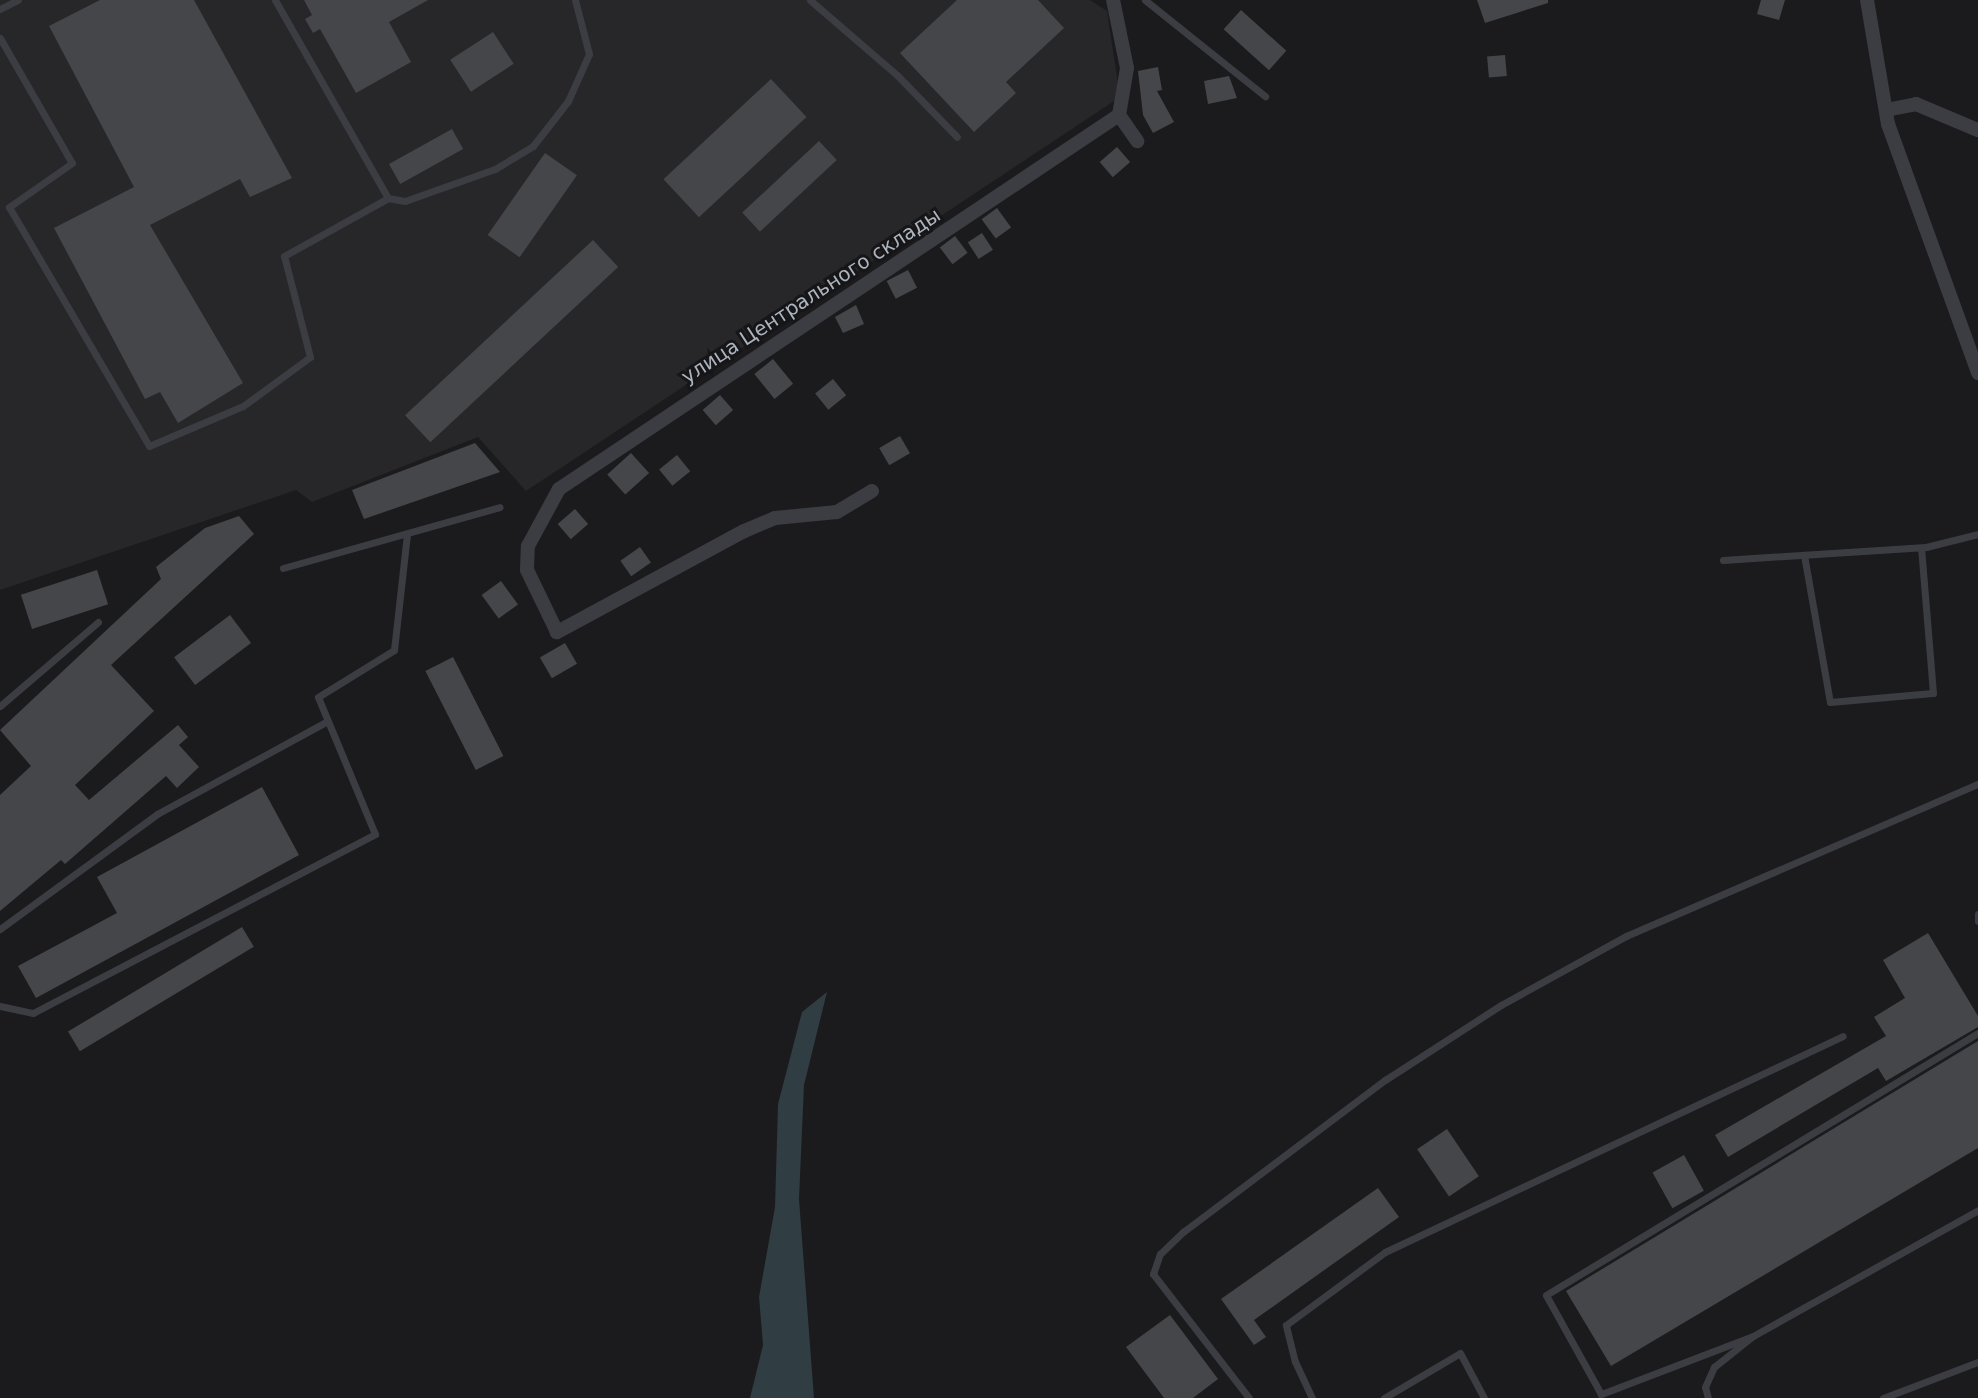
<!DOCTYPE html>
<meta charset="utf-8">
<style>
body{margin:0}
#map{position:relative;width:1978px;height:1398px;overflow:hidden;background:#1b1b1d;font-family:"DejaVu Sans",sans-serif}
div>[style]{position:absolute}
.built>*{inset:0;background:#27272a}
.water>*{inset:0;background:#303d42}
.building>*{inset:0;background:#45464a;transform-origin:0 0}
.service>*{height:7px;margin:-3.5px;padding:0 3.5px;transform-origin:3.5px;border-radius:3.5px;background:#3b3d42}
.minor>*{height:14px;margin:-7px;padding:0 7px;transform-origin:7px;border-radius:7px;background:#3b3d42}
span{translate:-50% -50%;white-space:nowrap;text-align:center;line-height:1.15;-webkit-text-stroke:6px #161618;paint-order:stroke}
.street-label{font-size:20px;color:#adb4bd}
</style>
<div id="map">
<div class="built">
<div style="clip-path:polygon(0 0,1090px 0,1107px 11px,1120px 97px,526px 491px,478px 437px,312px 502px,296px 490px,0 590px)"></div>
</div>
<div class="water">
<div style="clip-path:polygon(827px 992px,804px 1085px,799px 1199px,814px 1398px,750px 1398px,763px 1345px,759px 1297px,775px 1207px,778px 1104px,802px 1012px)"></div>
</div>
<div class="building">
<div style="clip-path:polygon(100px 0,194px 0,292px 178px,250px 197px,240px 179px,150px 225px,243px 383px,178px 423px,160px 392px,145px 399px,54px 228px,134px 187px,49px 26px)"></div>
<div style="clip-path:polygon(304px 0,428px 0,389px 22px,411px 62px,356px 93px,320px 29px,313px 33px,305px 19px,312px 15px)"></div>
<div style="clip-path:polygon(957px 0,1038px 0,1064px 28px,1006px 82px,1016px 93px,974px 132px,900px 53px)"></div>
<div style="clip-path:polygon(1477px 0,1548px 0,1548px 3px,1485px 23px)"></div>
<div style="clip-path:polygon(1761px 0,1785px 0,1779px 20px,1757px 14px)"></div>
<div style="left:1241px;top:10px;width:61px;height:26px;rotate:42deg"></div>
<div style="left:493px;top:32px;width:38px;height:51px;rotate:57deg"></div>
<div style="left:1505px;top:55px;width:21px;height:18px;rotate:85deg"></div>
<div style="clip-path:polygon(1158px 67px,1162px 90px,1157px 91px,1174px 122px,1153px 133px,1143px 115px,1138px 71px)"></div>
<div style="clip-path:polygon(1229px 76px,1237px 98px,1208px 104px,1204px 81px)"></div>
<div style="left:771px;top:79px;width:52px;height:147px;rotate:47deg"></div>
<div style="left:452px;top:129px;width:23px;height:72px;rotate:61deg"></div>
<div style="left:819px;top:141px;width:26px;height:105px;rotate:47deg"></div>
<div style="left:1117px;top:147px;width:20px;height:23px;rotate:49deg"></div>
<div style="left:545px;top:153px;width:39px;height:100px;rotate:35deg"></div>
<div style="left:997px;top:208px;width:24px;height:19px;rotate:54deg"></div>
<div style="left:982px;top:233px;width:20px;height:17px;rotate:57deg"></div>
<div style="left:955px;top:236px;width:21px;height:19px;rotate:53deg"></div>
<div style="left:593px;top:240px;width:37px;height:257px;rotate:47deg"></div>
<div style="left:908px;top:270px;width:20px;height:24px;rotate:63deg"></div>
<div style="clip-path:polygon(856px 305px,864px 324px,843px 333px,835px 317px)"></div>
<div style="left:773px;top:359px;width:32px;height:24px;rotate:51deg"></div>
<div style="left:833px;top:379px;width:21px;height:23px;rotate:51deg"></div>
<div style="left:720px;top:395px;width:20px;height:23px;rotate:49deg"></div>
<div style="left:900px;top:436px;width:20px;height:24px;rotate:60deg"></div>
<div style="clip-path:polygon(475px 443px,500px 472px,364px 519px,352px 490px)"></div>
<div style="left:631px;top:453px;width:27px;height:32px;rotate:48deg"></div>
<div style="left:677px;top:455px;width:21px;height:23px;rotate:51deg"></div>
<div style="left:575px;top:509px;width:20px;height:23px;rotate:49deg"></div>
<div style="clip-path:polygon(239px 516px,254px 534px,111px 665px,154px 711px,75px 785px,89px 800px,178px 725px,188px 737px,179px 745px,199px 767px,177px 788px,166px 776px,65px 864px,61px 860px,0 911px,0 795px,31px 766px,0 730px,161px 579px,156px 567px,205px 528px)"></div>
<div style="left:640px;top:547px;width:19px;height:24px;rotate:55deg"></div>
<div style="left:97px;top:570px;width:36px;height:80px;rotate:72deg"></div>
<div style="left:501px;top:581px;width:29px;height:24px;rotate:54deg"></div>
<div style="left:230px;top:615px;width:35px;height:70px;rotate:53deg"></div>
<div style="left:565px;top:643px;width:24px;height:29px;rotate:60deg"></div>
<div style="left:453px;top:657px;width:111px;height:31px;rotate:63deg"></div>
<div style="clip-path:polygon(262px 787px,299px 855px,36px 998px,18px 966px,117px 913px,97px 877px)"></div>
<div style="left:242px;top:927px;width:23px;height:203px;rotate:59deg"></div>
<div style="clip-path:polygon(1928px 933px,1978px 1016px,1978px 1027px,1886px 1081px,1878px 1068px,1728px 1157px,1715px 1135px,1886px 1036px,1874px 1017px,1905px 998px,1883px 960px)"></div>
<div style="clip-path:polygon(1978px 1041px,1978px 1148px,1611px 1366px,1566px 1291px)"></div>
<div style="left:1447px;top:1129px;width:57px;height:36px;rotate:56deg"></div>
<div style="left:1684px;top:1155px;width:41px;height:36px;rotate:61deg"></div>
<div style="clip-path:polygon(1378px 1188px,1399px 1217px,1254px 1320px,1266px 1337px,1254px 1345px,1221px 1299px)"></div>
<div style="clip-path:polygon(1170px 1315px,1218px 1379px,1193px 1398px,1164px 1398px,1126px 1347px)"></div>
</div>
<div class="service">
<div style="left:275px;top:0;width:228px;rotate:60.3deg"></div>
<div style="left:388px;top:198px;width:17px;rotate:10deg"></div>
<div style="left:405px;top:201px;width:96px;rotate:-19.6deg"></div>
<div style="left:495px;top:169px;width:44px;rotate:-31.2deg"></div>
<div style="left:533px;top:146px;width:57px;rotate:-52.1deg"></div>
<div style="left:568px;top:101px;width:51px;rotate:-65.9deg"></div>
<div style="left:589px;top:54px;width:56px;rotate:-104.5deg"></div>
<div style="left:810px;top:0;width:115px;rotate:40.8deg"></div>
<div style="left:897px;top:75px;width:86px;rotate:45.9deg"></div>
<div style="left:1145px;top:0;width:154px;rotate:38.7deg"></div>
<div style="left:0;top:9px;width:20px;rotate:-27deg"></div>
<div style="left:0;top:38px;width:144px;rotate:60.1deg"></div>
<div style="left:72px;top:163px;width:77px;rotate:145.1deg"></div>
<div style="left:9px;top:207px;width:277px;rotate:59.6deg"></div>
<div style="left:149px;top:446px;width:102px;rotate:-23.1deg"></div>
<div style="left:243px;top:406px;width:83px;rotate:-36.2deg"></div>
<div style="left:310px;top:357px;width:104px;rotate:-104.4deg"></div>
<div style="left:284px;top:256px;width:119px;rotate:-29.1deg"></div>
<div style="left:1804px;top:555px;width:149px;rotate:80deg"></div>
<div style="left:1830px;top:702px;width:103px;rotate:-5deg"></div>
<div style="left:1933px;top:693px;width:145px;rotate:-94.7deg"></div>
<div style="left:1723px;top:560px;width:203px;rotate:-3.7deg"></div>
<div style="left:1926px;top:547px;width:54px;rotate:-14deg"></div>
<div style="left:283px;top:568px;width:225px;rotate:-15.7deg"></div>
<div style="left:0;top:706px;width:129px;rotate:-40.6deg"></div>
<div style="left:1978px;top:914px;width:7px;rotate:90deg"></div>
<div style="left:0;top:929px;width:195px;rotate:-36.2deg"></div>
<div style="left:157px;top:814px;width:192px;rotate:-28.6deg"></div>
<div style="left:0;top:1006px;width:34px;rotate:12deg"></div>
<div style="left:33px;top:1013px;width:386px;rotate:-27.6deg"></div>
<div style="left:375px;top:834px;width:148px;rotate:-112.6deg"></div>
<div style="left:318px;top:697px;width:89px;rotate:-31.7deg"></div>
<div style="left:394px;top:650px;width:117px;rotate:-83.6deg"></div>
<div style="left:1753px;top:1336px;width:163px;rotate:159.1deg"></div>
<div style="left:1601px;top:1394px;width:113px;rotate:-119.1deg"></div>
<div style="left:1546px;top:1295px;width:505px;rotate:-31.24deg"></div>
<div style="left:1249px;top:1398px;width:157px;rotate:-127.7deg"></div>
<div style="left:1153px;top:1274px;width:21px;rotate:-71deg"></div>
<div style="left:1160px;top:1254px;width:32px;rotate:-44deg"></div>
<div style="left:1183px;top:1232px;width:253px;rotate:-37deg"></div>
<div style="left:1385px;top:1080px;width:138px;rotate:-32.9deg"></div>
<div style="left:1501px;top:1005px;width:143px;rotate:-28.9deg"></div>
<div style="left:1626px;top:936px;width:383px;rotate:-23.4deg"></div>
<div style="left:1312px;top:1398px;width:40px;rotate:-115deg"></div>
<div style="left:1295px;top:1362px;width:38px;rotate:-104deg"></div>
<div style="left:1286px;top:1325px;width:123px;rotate:-36.4deg"></div>
<div style="left:1385px;top:1252px;width:506px;rotate:-25.25deg"></div>
<div style="left:1384px;top:1398px;width:88px;rotate:-30.6deg"></div>
<div style="left:1460px;top:1353px;width:51px;rotate:61.9deg"></div>
<div style="left:1708px;top:1398px;width:11px;rotate:-105deg"></div>
<div style="left:1705px;top:1387px;width:22px;rotate:-66deg"></div>
<div style="left:1714px;top:1367px;width:50px;rotate:-38.5deg"></div>
<div style="left:1753px;top:1336px;width:258px;rotate:-29.2deg"></div>
<div style="left:1883px;top:1398px;width:102px;rotate:-20.8deg"></div>
</div>
<div class="minor">
<div style="left:1867px;top:0;width:126px;rotate:80.4deg"></div>
<div style="left:1888px;top:124px;width:265px;rotate:70.1deg"></div>
<div style="left:1886px;top:110px;width:31px;rotate:-11deg"></div>
<div style="left:1916px;top:104px;width:67px;rotate:22.8deg"></div>
<div style="left:1119px;top:115px;width:32px;rotate:55deg"></div>
<div style="left:872px;top:491px;width:41px;rotate:149deg"></div>
<div style="left:837px;top:512px;width:62px;rotate:174.5deg"></div>
<div style="left:775px;top:518px;width:34px;rotate:157deg"></div>
<div style="left:744px;top:531px;width:213px;rotate:151.6deg"></div>
<div style="left:557px;top:632px;width:69px;rotate:-115.8deg"></div>
<div style="left:527px;top:570px;width:24px;rotate:-88deg"></div>
<div style="left:528px;top:546px;width:65px;rotate:-61.5deg"></div>
<div style="left:559px;top:489px;width:673px;rotate:-33.74deg"></div>
<div style="left:1119px;top:115px;width:48px;rotate:-80.3deg"></div>
<div style="left:1127px;top:68px;width:69px;rotate:-101.6deg"></div>
</div>
<div class="street-label">
<span style="left:811px;top:296px;rotate:-33deg">улица Центрального склады</span>
</div>
</div>
